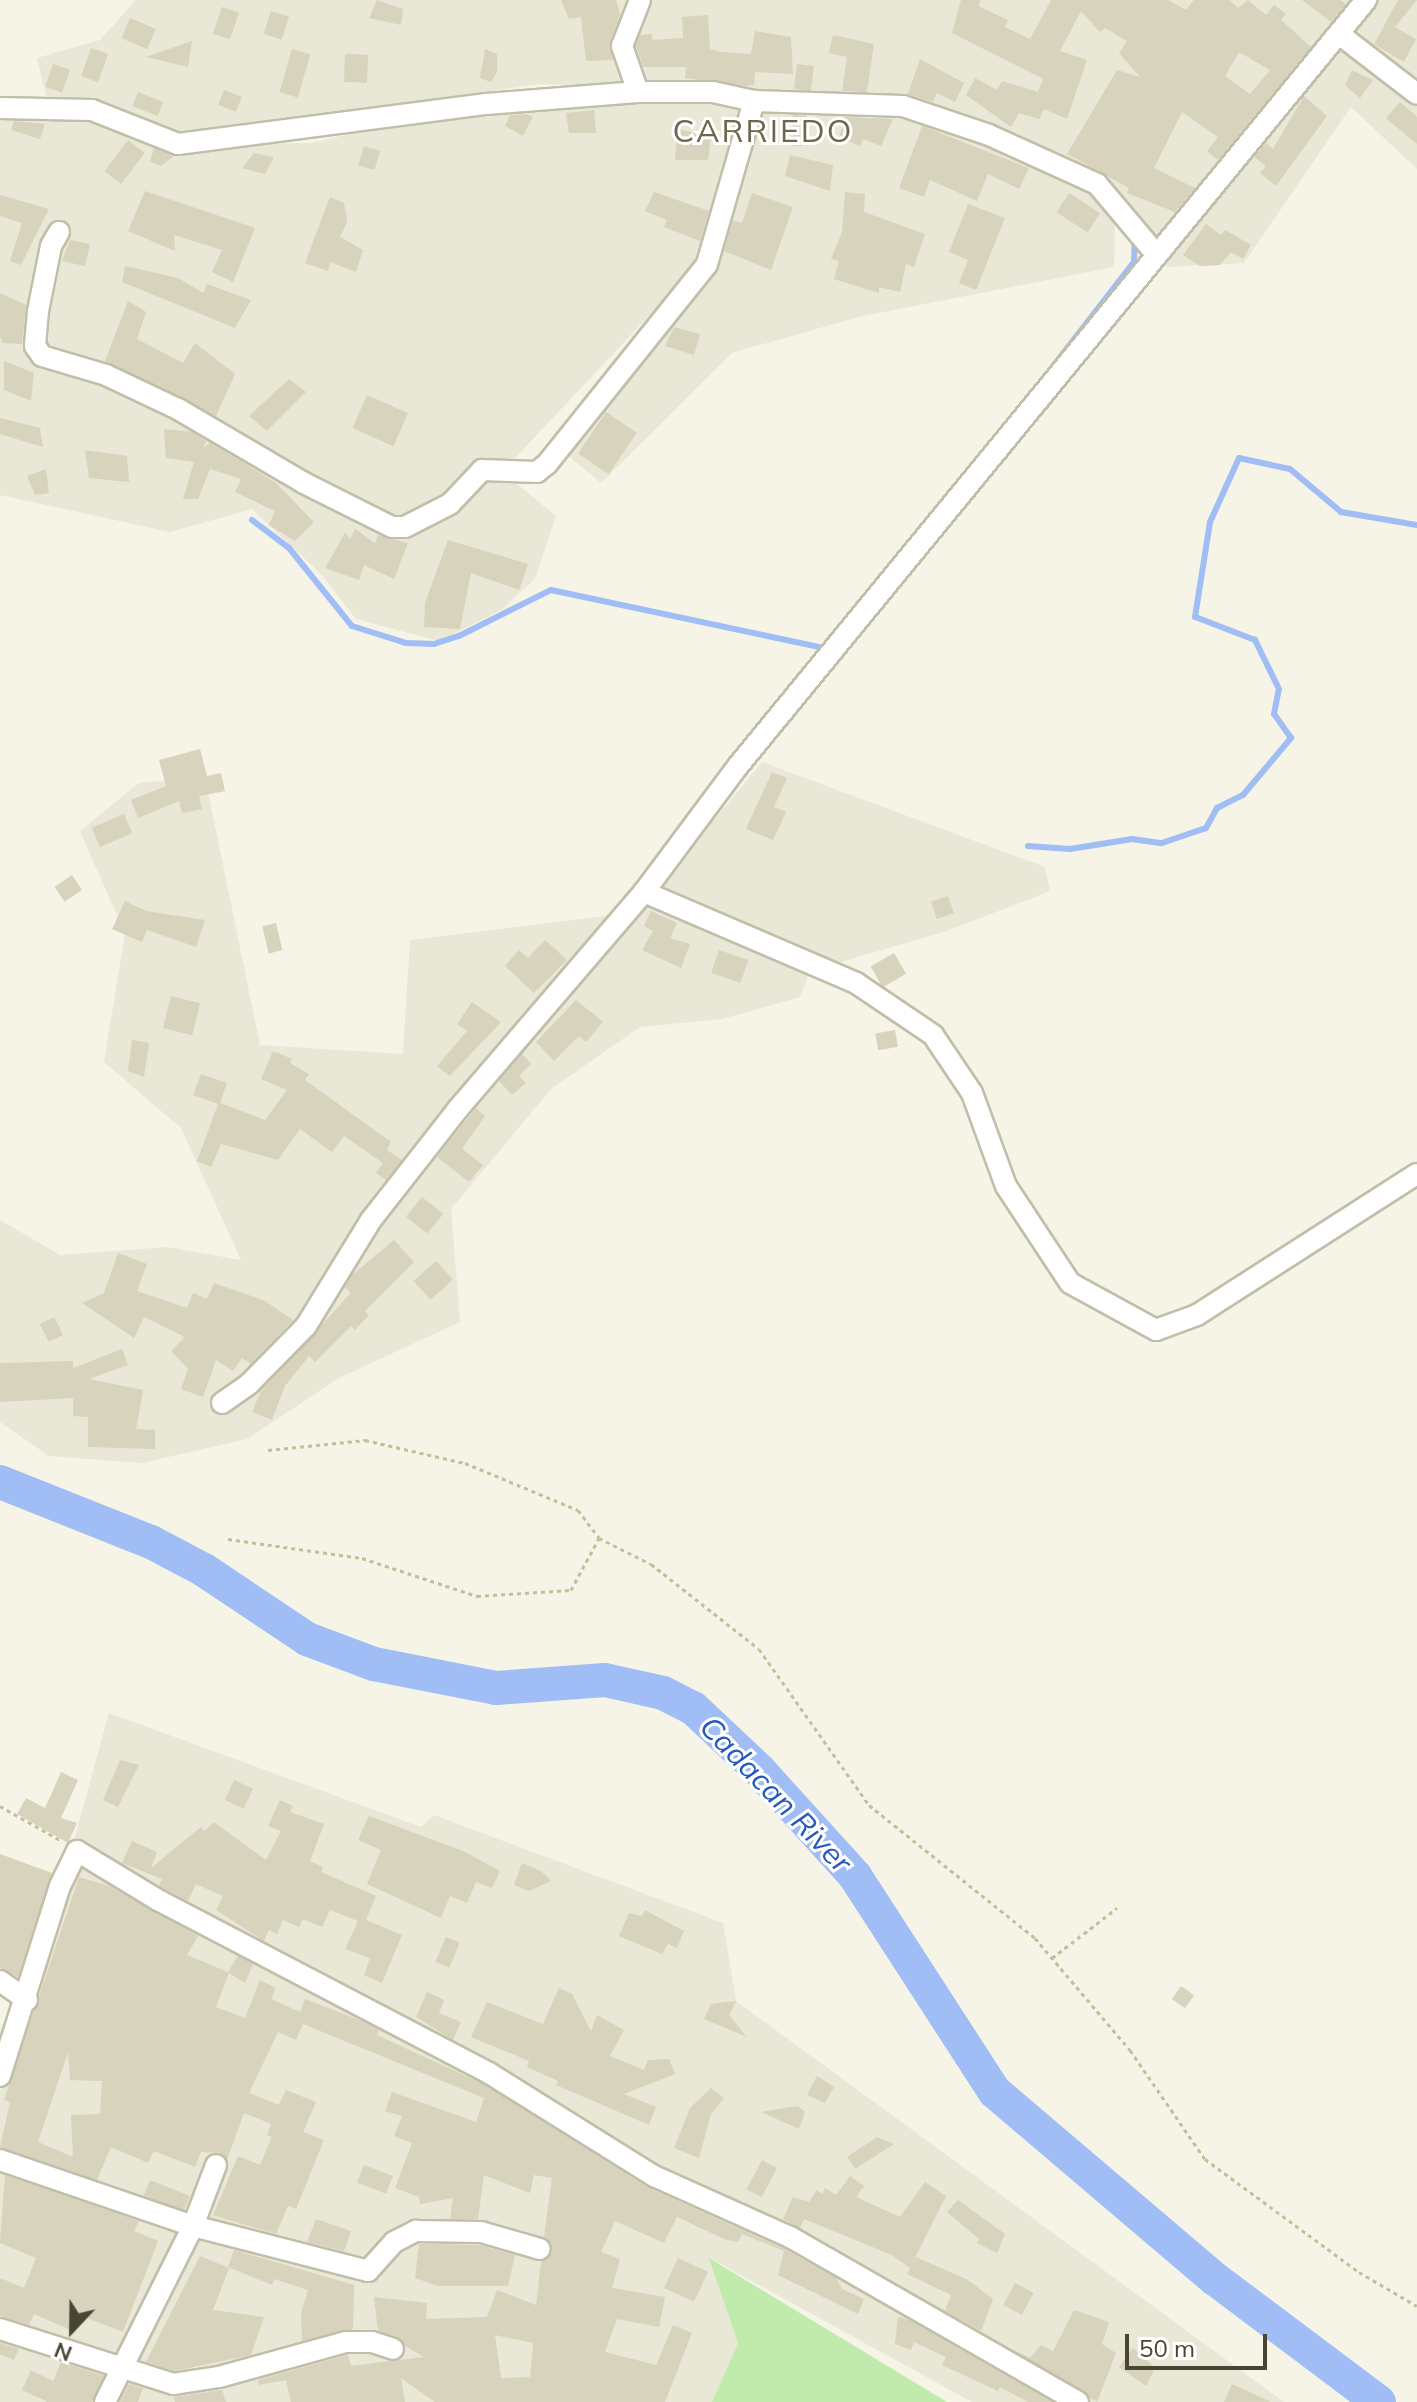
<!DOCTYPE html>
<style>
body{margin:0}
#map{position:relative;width:1417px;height:2402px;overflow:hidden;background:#f5f4e7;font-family:Mulish,sans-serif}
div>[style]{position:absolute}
.residential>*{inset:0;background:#e9e7d5}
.green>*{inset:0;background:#c0ebad}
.stream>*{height:6px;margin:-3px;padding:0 3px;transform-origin:3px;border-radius:3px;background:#a0bdf5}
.river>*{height:34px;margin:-17px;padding:0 17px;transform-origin:17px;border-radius:17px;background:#a0bdf5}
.building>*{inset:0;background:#d7d3bc;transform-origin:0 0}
.path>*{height:3px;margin-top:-1.5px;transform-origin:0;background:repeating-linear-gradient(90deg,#c4bf99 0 4px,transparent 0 8px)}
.roads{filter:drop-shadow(2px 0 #c1bea9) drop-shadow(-2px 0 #c1bea9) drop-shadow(0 2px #c1bea9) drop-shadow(0 -2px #c1bea9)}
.minor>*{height:20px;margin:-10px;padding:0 10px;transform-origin:10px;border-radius:10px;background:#fff}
span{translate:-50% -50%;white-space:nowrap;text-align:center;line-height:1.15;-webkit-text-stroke:6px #fff;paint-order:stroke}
.water-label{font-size:30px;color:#2759bc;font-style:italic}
.quarter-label{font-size:32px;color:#6c674c;letter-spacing:2px}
.north{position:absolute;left:32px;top:2290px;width:80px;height:80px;-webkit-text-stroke:6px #fff;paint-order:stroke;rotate:202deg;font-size:22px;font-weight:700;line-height:32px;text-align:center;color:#484535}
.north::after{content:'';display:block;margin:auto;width:28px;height:36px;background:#484535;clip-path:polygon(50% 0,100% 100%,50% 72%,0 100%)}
.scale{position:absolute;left:1125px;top:2334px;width:142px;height:36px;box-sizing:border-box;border:4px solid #484535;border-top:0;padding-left:10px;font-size:24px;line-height:28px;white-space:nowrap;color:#484535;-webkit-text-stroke:6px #fff;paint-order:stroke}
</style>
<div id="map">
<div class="residential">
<div style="clip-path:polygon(136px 0,636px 0,628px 87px,540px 84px,178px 135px,112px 106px,47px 100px,37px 58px,100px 40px)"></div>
<div style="clip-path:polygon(646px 0,1417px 0,1417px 169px,1351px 107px,1244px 263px,1168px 267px,1109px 187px,965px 120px,721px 86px,646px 89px,626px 46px)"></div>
<div style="clip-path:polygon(713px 95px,750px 104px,707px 254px,502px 472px,556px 516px,535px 579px,501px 610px,439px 641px,356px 619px,320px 573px,252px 509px,170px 532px,0 495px,0 113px,89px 121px,169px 145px,312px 143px,426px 115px)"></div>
<div style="clip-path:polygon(758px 105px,904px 109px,988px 140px,1100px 196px,1115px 221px,1114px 267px,858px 317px,732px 353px,601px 483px,560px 449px,717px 267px)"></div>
<div style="clip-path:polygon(762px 762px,1045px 867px,1050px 891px,947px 931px,810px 971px,800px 997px,722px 1019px,640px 1027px,551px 1089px,451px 1209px,460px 1322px,339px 1378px,247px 1439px,142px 1463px,49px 1456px,0 1422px,0 1220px,60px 1255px,167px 1247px,241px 1260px,181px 1128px,104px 1062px,125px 934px,80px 831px,139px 783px,205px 777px,260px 1045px,403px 1054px,410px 940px,638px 912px)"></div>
<div style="clip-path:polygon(109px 1713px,421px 1827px,434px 1815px,723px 1923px,736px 2001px,1284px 2402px,972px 2402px,710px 2258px,738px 2343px,712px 2402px,0 2402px,0 2091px,17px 2048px)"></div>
</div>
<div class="green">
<div style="clip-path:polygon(709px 2258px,947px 2402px,712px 2402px,738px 2343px)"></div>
</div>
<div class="stream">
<div style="left:1054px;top:365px;width:130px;rotate:-52.2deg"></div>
<div style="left:1134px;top:262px;width:26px;rotate:-88deg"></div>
<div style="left:252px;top:520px;width:46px;rotate:37.1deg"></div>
<div style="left:289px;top:548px;width:100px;rotate:51.1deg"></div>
<div style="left:352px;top:626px;width:57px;rotate:17.5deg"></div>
<div style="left:406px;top:643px;width:28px;rotate:2deg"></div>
<div style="left:434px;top:644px;width:26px;rotate:-18deg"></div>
<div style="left:459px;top:636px;width:103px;rotate:-26.6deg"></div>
<div style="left:551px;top:590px;width:283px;rotate:12deg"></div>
<div style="left:1028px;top:846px;width:42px;rotate:4.1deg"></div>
<div style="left:1070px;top:849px;width:63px;rotate:-9.2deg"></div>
<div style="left:1132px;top:839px;width:30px;rotate:8deg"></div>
<div style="left:1162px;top:843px;width:46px;rotate:-18.8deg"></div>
<div style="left:1206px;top:828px;width:23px;rotate:-61deg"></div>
<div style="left:1217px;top:808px;width:29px;rotate:-27deg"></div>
<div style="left:1243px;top:795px;width:75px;rotate:-49.9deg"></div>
<div style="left:1291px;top:738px;width:29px;rotate:-125deg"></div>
<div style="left:1274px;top:714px;width:25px;rotate:-79deg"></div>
<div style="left:1279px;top:689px;width:55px;rotate:-116.1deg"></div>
<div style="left:1255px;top:640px;width:64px;rotate:-159deg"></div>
<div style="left:1195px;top:617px;width:96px;rotate:-81deg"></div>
<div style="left:1210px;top:522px;width:70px;rotate:-65.6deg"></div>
<div style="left:1239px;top:458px;width:52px;rotate:12.2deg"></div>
<div style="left:1290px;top:469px;width:67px;rotate:40.1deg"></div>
<div style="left:1341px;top:512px;width:77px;rotate:9.7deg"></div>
</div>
<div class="river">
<div style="left:0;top:1482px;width:162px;rotate:21.7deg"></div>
<div style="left:151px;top:1542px;width:60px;rotate:27.8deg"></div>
<div style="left:204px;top:1570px;width:124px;rotate:33.8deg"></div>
<div style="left:307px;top:1639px;width:72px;rotate:20.5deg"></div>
<div style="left:374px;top:1664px;width:124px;rotate:11.1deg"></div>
<div style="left:496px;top:1688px;width:109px;rotate:-4.2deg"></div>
<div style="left:605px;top:1680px;width:59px;rotate:12.6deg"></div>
<div style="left:663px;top:1693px;width:34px;rotate:27deg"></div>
<div style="left:693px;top:1708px;width:91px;rotate:43.2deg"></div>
<div style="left:759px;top:1770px;width:143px;rotate:47.8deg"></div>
<div style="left:855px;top:1876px;width:257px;rotate:57.1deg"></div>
<div style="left:995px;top:2092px;width:289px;rotate:40.4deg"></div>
<div style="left:1215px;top:2279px;width:205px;rotate:36.9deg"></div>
</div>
<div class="building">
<div style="clip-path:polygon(377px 0,403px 9px,401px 25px,369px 18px)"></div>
<div style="clip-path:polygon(561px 0,616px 0,620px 14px,610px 42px,613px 60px,586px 61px,581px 17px,569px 19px)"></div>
<div style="clip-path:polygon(evenodd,961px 0,981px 0,978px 6px,1008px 20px,1005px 27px,1030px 39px,1051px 0,1168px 0,1186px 10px,1194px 0,1229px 0,1238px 8px,1248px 0,1266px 15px,1274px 5px,1286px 14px,1281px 20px,1311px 47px,1218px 160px,1207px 151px,1218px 137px,1182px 112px,1154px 168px,1195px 188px,1175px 212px,1127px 193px,1129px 188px,1067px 154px,1117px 70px,1140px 77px,1119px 53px,1127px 41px,1105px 28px,1100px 32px,1081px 11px,1060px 51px,1087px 60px,1067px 119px,1044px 109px,1039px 119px,1019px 113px,1011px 127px,966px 95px,975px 78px,997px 90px,1002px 81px,1038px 92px,1043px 79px,952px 33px,961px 0,1239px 52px,1270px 70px,1250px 94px,1225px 76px,1239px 52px)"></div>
<div style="clip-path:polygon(1302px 0,1340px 0,1346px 4px,1331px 22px)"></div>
<div style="clip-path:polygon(1398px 0,1417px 0,1395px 27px,1416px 39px,1404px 62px,1374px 44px)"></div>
<div style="left:222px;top:7px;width:18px;height:28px;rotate:19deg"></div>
<div style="left:271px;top:11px;width:19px;height:24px;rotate:18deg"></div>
<div style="clip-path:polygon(708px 15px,710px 49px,721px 52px,751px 54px,755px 31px,791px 37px,793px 74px,755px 72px,754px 85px,745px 86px,685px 78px,686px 67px,643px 67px,636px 46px,640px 35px,652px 34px,652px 40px,683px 38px,682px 17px)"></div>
<div style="left:130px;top:18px;width:28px;height:22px;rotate:23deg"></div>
<div style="clip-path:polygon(833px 35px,874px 44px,867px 92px,842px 91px,847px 57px,829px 53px)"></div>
<div style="clip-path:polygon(192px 41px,188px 67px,146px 57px)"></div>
<div style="left:91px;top:48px;width:18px;height:30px;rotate:19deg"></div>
<div style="left:292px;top:49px;width:19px;height:45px;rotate:16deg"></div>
<div style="clip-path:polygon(485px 49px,497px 54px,497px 72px,491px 82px,480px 78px)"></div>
<div style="left:345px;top:54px;width:23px;height:28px;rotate:2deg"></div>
<div style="clip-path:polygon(920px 59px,964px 83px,955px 102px,937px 93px,933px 102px,908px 94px)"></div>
<div style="left:53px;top:64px;width:18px;height:24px;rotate:19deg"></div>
<div style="left:797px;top:64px;width:17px;height:25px;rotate:7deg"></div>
<div style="clip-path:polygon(1352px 70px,1373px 80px,1360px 98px,1345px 85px)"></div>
<div style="left:224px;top:90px;width:19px;height:16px;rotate:21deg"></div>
<div style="left:138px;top:92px;width:27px;height:15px;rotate:22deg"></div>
<div style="clip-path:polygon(1304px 96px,1327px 116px,1276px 186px,1260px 173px,1266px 166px,1254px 157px,1266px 143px,1273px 149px)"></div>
<div style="clip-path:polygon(1400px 102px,1417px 117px,1417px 144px,1386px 118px)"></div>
<div style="clip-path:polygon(594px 110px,596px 133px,569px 133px,566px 113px)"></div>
<div style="clip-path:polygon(526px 114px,533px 117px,523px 136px,505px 126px,510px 115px)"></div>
<div style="clip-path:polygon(793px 115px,807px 116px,803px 146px,793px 146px)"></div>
<div style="clip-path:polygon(838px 117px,893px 119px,881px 146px,863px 139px,860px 146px,839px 137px,844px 123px,838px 122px)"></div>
<div style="clip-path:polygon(14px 121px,45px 124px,40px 139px,11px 130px)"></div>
<div style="clip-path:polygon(922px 126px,1029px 168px,1019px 189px,988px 174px,977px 201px,930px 180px,924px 197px,899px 188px)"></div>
<div style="clip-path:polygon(678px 129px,711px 136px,708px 160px,675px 160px)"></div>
<div style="left:128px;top:140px;width:21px;height:39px;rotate:37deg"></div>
<div style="left:364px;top:146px;width:17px;height:20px;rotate:17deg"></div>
<div style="clip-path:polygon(154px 148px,173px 156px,174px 156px,161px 166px,150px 162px)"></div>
<div style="clip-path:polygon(254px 153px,274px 157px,265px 174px,242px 168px)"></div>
<div style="clip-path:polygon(790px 155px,833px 165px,830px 191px,785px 176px)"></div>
<div style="clip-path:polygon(145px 191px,255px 228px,233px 282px,212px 272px,222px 250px,174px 235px,175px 251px,128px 231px)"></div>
<div style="clip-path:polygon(654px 192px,709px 211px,700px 241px,664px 227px,667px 220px,645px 211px)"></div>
<div style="clip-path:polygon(845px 192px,865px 194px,864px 212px,925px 234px,914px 267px,906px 264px,900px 292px,879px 287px,879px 293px,834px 279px,839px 261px,831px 259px,842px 232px)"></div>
<div style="clip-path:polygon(752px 193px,793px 207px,771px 270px,724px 251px,733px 220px,742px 223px)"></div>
<div style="left:1069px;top:193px;width:37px;height:23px;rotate:33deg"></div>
<div style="clip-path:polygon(0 195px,49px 209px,21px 265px,10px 261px,22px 223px,0 216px)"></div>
<div style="clip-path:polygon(330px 197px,344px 203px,347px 222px,340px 237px,363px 250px,356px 272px,330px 262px,328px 271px,305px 263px)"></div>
<div style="clip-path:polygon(968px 204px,1005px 218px,976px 290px,959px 283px,968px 260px,949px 252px)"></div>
<div style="clip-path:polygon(1206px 224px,1221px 235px,1225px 230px,1251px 245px,1243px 259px,1231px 252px,1220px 265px,1200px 266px,1183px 255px)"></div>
<div style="clip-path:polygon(70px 240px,90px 244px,85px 266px,62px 261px)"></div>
<div style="clip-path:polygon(125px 266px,178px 278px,203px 293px,207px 284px,251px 300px,235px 328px,122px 282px)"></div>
<div style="clip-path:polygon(0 293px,26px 305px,22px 344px,3px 343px,0 337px)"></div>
<div style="clip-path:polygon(128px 301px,146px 312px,137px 339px,183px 363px,195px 343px,235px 374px,216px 416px,105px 361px)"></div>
<div style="clip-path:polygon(674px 327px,700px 334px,694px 355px,665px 346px)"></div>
<div style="clip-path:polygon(4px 361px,34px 373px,31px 401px,4px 390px)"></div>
<div style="clip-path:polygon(289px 379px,306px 392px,267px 431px,249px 416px)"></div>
<div style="left:367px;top:395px;width:45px;height:36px;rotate:24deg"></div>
<div style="left:606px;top:412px;width:37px;height:50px;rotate:34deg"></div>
<div style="clip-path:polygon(0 418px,40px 428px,43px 447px,0 434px)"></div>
<div style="clip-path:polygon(164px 429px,192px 432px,206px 441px,203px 448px,210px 443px,239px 460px,276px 483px,314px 522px,295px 541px,269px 525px,275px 511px,235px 492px,241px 479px,210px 469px,198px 499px,183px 499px,194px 462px,166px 458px)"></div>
<div style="clip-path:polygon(85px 450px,127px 456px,129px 482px,89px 478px)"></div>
<div style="clip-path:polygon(46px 469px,49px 493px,35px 495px,27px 476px)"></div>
<div style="clip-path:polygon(355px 529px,375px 543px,378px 535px,408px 543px,394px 579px,364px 565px,359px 580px,325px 568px,345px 533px,350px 539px)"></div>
<div style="clip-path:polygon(448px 540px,528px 564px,519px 590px,471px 573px,460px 629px,424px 627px,425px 603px)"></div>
<div style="clip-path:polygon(200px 749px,207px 776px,221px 773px,225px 791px,199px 796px,202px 809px,182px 813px,179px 801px,138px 818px,131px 800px,166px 786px,159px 760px)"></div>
<div style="clip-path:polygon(772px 772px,787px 778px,774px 807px,786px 812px,773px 840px,746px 829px)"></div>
<div style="left:124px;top:814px;width:21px;height:35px;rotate:67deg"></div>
<div style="left:72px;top:875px;width:18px;height:21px;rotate:56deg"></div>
<div style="left:948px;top:896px;width:18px;height:18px;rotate:71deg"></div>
<div style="clip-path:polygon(125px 901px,146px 911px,205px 920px,196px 947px,147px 930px,142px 942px,112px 929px)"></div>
<div style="clip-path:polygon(651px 911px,677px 923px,670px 938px,690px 944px,681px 968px,642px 950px,653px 931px,644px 926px)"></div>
<div style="left:276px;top:923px;width:28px;height:14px;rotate:77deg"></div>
<div style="clip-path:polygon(545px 940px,567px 960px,534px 993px,505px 966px,519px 950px,528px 958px)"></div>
<div style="left:719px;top:950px;width:31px;height:24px;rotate:19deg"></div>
<div style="left:894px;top:953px;width:24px;height:27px;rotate:60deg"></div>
<div style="left:171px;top:996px;width:30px;height:33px;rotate:14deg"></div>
<div style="clip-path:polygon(576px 1000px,603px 1022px,586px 1042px,579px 1036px,554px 1061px,536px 1042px)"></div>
<div style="clip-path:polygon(472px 1002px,501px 1022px,450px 1076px,437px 1066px,467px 1031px,457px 1024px)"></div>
<div style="left:895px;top:1030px;width:17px;height:20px;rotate:80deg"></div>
<div style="clip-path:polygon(132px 1040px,149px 1043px,144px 1077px,128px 1071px)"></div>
<div style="clip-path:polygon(273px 1051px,292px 1059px,290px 1063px,309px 1074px,305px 1080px,391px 1142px,387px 1150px,402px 1160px,386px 1180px,376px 1173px,383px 1163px,344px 1136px,332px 1152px,300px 1129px,278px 1160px,221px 1144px,211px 1167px,197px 1161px,218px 1104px,193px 1095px,201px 1074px,227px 1083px,220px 1103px,265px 1120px,287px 1090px,261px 1079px)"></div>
<div style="clip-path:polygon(522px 1054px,531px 1064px,519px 1076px,526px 1083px,512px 1095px,499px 1081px)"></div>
<div style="clip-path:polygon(476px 1108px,485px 1116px,462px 1149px,483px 1165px,469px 1182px,437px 1157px)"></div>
<div style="left:422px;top:1197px;width:27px;height:25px;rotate:39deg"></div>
<div style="clip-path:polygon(394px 1240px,414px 1262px,365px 1311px,369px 1315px,355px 1330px,351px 1326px,315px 1362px,309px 1356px,285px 1386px,272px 1420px,252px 1412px,261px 1391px,351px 1293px,345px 1287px,352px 1275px)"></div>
<div style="clip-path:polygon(118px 1253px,147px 1264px,137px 1291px,187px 1308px,193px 1293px,207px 1299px,214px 1283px,265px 1301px,293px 1320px,251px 1364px,242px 1358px,233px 1371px,216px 1360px,203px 1397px,181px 1389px,188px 1369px,171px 1351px,185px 1337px,144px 1317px,134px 1338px,82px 1303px,104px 1293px)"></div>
<div style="left:436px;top:1261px;width:25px;height:30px;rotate:48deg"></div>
<div style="left:54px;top:1317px;width:20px;height:16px;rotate:63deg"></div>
<div style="clip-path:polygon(122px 1349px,128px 1365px,89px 1379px,143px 1390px,136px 1429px,155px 1430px,155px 1449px,88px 1447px,88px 1417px,73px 1416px,73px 1398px,0 1402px,0 1363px,73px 1361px,73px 1368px)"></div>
<div style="clip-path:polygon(120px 1760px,139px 1765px,118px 1807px,103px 1800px)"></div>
<div style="clip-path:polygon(61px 1772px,78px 1780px,61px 1818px,77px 1823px,68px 1843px,17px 1814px,26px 1798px,45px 1808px)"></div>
<div style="left:234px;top:1780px;width:21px;height:22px;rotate:25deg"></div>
<div style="clip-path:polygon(280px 1800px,293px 1806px,290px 1812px,324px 1824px,310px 1861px,323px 1867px,321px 1872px,376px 1896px,366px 1920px,402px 1935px,382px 1983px,364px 1975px,370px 1958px,345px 1949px,358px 1921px,330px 1910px,322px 1927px,303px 1919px,299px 1927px,283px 1920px,277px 1934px,269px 1930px,264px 1941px,216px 1910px,223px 1896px,196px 1884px,188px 1901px,159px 1886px,162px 1879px,122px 1863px,132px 1841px,157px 1852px,151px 1868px,201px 1827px,204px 1831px,214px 1822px,266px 1860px,281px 1831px,268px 1826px)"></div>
<div style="clip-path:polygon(369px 1816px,463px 1851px,500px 1871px,492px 1888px,476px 1882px,467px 1903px,450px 1896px,441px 1918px,367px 1884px,381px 1850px,358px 1840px)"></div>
<div style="clip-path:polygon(0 1854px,52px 1873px,18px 1977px,0 1968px)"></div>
<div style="clip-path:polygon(522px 1863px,541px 1871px,551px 1881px,529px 1891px,514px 1885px)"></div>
<div style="clip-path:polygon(evenodd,79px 1877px,109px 1886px,198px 1936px,187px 1955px,228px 1972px,238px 1956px,253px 1964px,245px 1983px,229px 1973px,216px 2007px,245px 2018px,260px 1980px,276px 1988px,271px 1999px,300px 2012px,305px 1999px,362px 2021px,379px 2030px,377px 2035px,483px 2084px,647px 2187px,784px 2249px,836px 2278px,842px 2289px,864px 2299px,858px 2314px,778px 2275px,784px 2251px,742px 2234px,738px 2242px,724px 2239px,677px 2217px,664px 2243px,615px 2221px,601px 2252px,620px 2259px,612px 2288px,665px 2297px,659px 2327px,617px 2319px,605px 2352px,656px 2365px,673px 2325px,692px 2333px,665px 2402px,435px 2402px,401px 2378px,405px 2402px,291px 2402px,286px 2380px,259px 2385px,258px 2380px,348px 2355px,351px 2366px,424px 2357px,378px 2330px,374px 2297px,427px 2303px,426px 2319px,487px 2317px,497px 2290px,536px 2305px,541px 2262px,553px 2252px,544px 2237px,552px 2178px,534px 2175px,530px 2193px,484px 2175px,478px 2219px,450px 2219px,453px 2198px,420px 2204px,419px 2197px,395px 2188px,412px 2143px,394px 2136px,402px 2116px,385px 2111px,392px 2092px,476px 2122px,484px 2098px,303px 2024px,296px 2040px,278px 2032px,249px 2093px,279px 2105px,286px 2090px,316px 2102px,303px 2132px,324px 2140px,296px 2209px,288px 2206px,276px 2234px,213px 2215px,238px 2156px,260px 2165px,272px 2137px,267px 2135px,271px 2124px,244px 2113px,227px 2160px,220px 2153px,201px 2152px,195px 2167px,154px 2151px,148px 2163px,111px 2147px,97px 2180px,0 2147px,10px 2102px,4px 2100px,79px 1877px,68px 2052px,70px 2080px,102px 2081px,100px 2114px,71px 2115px,73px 2157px,38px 2142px,68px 2052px,79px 1877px,495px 2335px,533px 2343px,530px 2377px,501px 2378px,495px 2335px)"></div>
<div style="clip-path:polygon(645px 1910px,684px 1931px,677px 1948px,668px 1944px,662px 1954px,619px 1936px,629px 1913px,642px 1916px)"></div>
<div style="left:446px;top:1937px;width:15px;height:27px;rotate:23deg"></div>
<div style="left:1181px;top:1986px;width:16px;height:16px;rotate:35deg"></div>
<div style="clip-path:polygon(559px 1988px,572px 1994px,591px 2031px,597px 2015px,624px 2030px,610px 2056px,644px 2070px,648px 2060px,669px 2059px,675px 2074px,624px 2094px,656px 2107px,649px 2125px,556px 2085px,558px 2081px,527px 2067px,529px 2061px,471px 2037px,487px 2002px,543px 2024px)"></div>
<div style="clip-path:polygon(427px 1992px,444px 2000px,439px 2013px,461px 2022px,453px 2040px,416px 2017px)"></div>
<div style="clip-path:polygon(736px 2001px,729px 2015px,747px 2037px,704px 2019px,711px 2004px)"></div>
<div style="clip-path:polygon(817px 2076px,834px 2087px,825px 2103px,807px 2095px)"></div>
<div style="clip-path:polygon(711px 2088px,724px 2098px,711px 2114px,699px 2158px,674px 2148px,690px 2108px)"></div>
<div style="clip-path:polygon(798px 2106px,805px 2112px,799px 2129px,761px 2112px)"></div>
<div style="clip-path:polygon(877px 2137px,894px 2144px,855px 2169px,847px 2157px)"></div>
<div style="left:762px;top:2160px;width:17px;height:33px;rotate:28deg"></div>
<div style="left:364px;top:2165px;width:31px;height:19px;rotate:21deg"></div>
<div style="clip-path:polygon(5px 2175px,139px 2221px,134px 2231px,158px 2241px,123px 2332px,82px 2316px,75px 2332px,34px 2314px,29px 2325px,0 2316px,0 2278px,24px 2288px,36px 2258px,0 2243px)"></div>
<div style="clip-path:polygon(850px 2176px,864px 2186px,856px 2197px,900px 2217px,925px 2182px,946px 2196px,910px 2268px,892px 2255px,804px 2219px,800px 2228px,783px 2219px,793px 2197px,809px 2202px,817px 2190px,822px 2194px,825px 2188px,836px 2195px)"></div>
<div style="left:150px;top:2180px;width:43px;height:17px;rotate:22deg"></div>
<div style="clip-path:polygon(958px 2200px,1005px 2234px,997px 2253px,977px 2243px,979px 2239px,947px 2212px)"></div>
<div style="clip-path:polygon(316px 2219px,351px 2231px,344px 2251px,307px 2242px)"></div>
<div style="clip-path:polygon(419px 2244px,479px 2245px,515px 2255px,508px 2286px,438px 2286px,415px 2278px)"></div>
<div style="clip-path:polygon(234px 2250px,354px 2285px,353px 2329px,302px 2341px,301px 2313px,308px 2290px,274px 2279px,272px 2285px,228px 2267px)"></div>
<div style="clip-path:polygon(200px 2256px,229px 2268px,213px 2310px,264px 2317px,251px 2355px,174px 2371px,146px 2362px)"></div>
<div style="clip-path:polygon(916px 2257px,968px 2280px,993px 2299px,981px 2331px,945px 2311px,951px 2295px,907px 2274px)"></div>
<div style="left:678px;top:2258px;width:33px;height:33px;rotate:25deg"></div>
<div style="left:1015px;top:2283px;width:21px;height:25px;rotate:28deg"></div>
<div style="clip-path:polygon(1074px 2310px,1109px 2322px,1102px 2344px,1116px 2353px,1097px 2402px,1012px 2349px,1030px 2358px,1041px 2345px,1053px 2351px)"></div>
<div style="clip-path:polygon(898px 2317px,909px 2320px,1052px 2402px,1028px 2402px,1000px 2387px,998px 2391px,942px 2365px,946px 2357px,914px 2342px,911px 2350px,895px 2344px)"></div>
<div style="clip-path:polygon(0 2343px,19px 2349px,14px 2360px,0 2354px)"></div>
<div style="clip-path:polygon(1133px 2348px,1155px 2368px,1146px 2386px,1119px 2367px)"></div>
<div style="clip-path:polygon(61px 2362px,104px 2376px,92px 2402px,48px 2402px,22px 2390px,31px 2370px,53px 2381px)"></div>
<div style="clip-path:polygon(129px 2384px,143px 2388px,138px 2402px,120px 2402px)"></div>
<div style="clip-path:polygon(1232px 2384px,1271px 2402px,1224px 2402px)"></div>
<div style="clip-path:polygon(222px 2390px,226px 2402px,175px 2402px,174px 2397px)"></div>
</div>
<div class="path">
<div style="left:268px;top:1450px;width:98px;rotate:-5.9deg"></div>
<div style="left:365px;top:1440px;width:103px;rotate:13deg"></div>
<div style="left:465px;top:1463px;width:122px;rotate:22.6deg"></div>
<div style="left:578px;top:1510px;width:35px;rotate:53deg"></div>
<div style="left:228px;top:1539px;width:135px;rotate:8.1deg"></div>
<div style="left:362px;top:1558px;width:121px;rotate:18.3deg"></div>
<div style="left:477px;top:1596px;width:94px;rotate:-3.7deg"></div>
<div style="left:571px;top:1590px;width:59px;rotate:-61.7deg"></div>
<div style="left:599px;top:1538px;width:58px;rotate:26.6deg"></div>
<div style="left:651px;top:1564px;width:137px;rotate:38.2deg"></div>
<div style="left:759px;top:1649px;width:191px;rotate:54.8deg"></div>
<div style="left:869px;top:1805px;width:213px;rotate:38.7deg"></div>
<div style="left:1035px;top:1938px;width:147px;rotate:49.7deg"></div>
<div style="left:1130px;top:2050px;width:132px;rotate:55.5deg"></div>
<div style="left:1205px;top:2159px;width:191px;rotate:36.3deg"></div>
<div style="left:1359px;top:2272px;width:67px;rotate:30.4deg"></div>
<div style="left:0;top:1806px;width:69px;rotate:29.5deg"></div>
<div style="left:1052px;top:1958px;width:82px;rotate:-37.6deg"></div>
</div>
<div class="roads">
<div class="minor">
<div style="left:1339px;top:34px;width:98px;rotate:37.6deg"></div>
<div style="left:638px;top:92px;width:49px;rotate:-109.2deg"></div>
<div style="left:622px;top:46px;width:49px;rotate:-68.6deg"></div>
<div style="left:0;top:108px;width:92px;rotate:1.2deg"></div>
<div style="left:92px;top:110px;width:92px;rotate:21.6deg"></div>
<div style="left:178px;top:144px;width:311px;rotate:-7.4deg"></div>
<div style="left:486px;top:104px;width:152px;rotate:-4.5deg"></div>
<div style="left:638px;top:92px;width:75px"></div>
<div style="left:713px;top:92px;width:42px;rotate:12.4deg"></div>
<div style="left:754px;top:101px;width:149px;rotate:1.9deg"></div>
<div style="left:903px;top:106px;width:91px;rotate:18.6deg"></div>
<div style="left:989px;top:135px;width:119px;rotate:24.4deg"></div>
<div style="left:1097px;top:184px;width:92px;rotate:49.9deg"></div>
<div style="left:59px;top:232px;width:16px;rotate:120deg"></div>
<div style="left:51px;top:246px;width:66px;rotate:101.3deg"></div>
<div style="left:38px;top:311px;width:35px;rotate:95deg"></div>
<div style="left:35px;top:346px;width:12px;rotate:55deg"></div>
<div style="left:42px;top:356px;width:67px;rotate:16.5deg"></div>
<div style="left:106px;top:375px;width:80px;rotate:25.3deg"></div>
<div style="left:178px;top:409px;width:146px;rotate:30.4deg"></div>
<div style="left:304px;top:483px;width:98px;rotate:26.6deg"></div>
<div style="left:392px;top:527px;width:13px"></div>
<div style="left:405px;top:527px;width:51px;rotate:-27.1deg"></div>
<div style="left:450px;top:504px;width:47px;rotate:-46.7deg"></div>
<div style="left:482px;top:470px;width:55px;rotate:2.1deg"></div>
<div style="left:537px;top:472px;width:13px;rotate:-39deg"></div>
<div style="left:547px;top:464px;width:256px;rotate:-51.3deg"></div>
<div style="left:707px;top:264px;width:170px;rotate:-73.9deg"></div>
<div style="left:644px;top:892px;width:231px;rotate:23.2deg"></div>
<div style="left:856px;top:983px;width:93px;rotate:34deg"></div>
<div style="left:933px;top:1035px;width:70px;rotate:56.1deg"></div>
<div style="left:972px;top:1093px;width:99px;rotate:69.9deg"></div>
<div style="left:1006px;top:1186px;width:116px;rotate:56.6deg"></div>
<div style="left:1070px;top:1283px;width:98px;rotate:28.7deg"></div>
<div style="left:1156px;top:1330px;width:44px;rotate:-20.1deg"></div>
<div style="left:1197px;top:1315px;width:261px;rotate:-32.7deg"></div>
<div style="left:222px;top:1403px;width:33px;rotate:-35deg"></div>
<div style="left:249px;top:1384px;width:81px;rotate:-45.5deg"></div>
<div style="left:306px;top:1326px;width:124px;rotate:-58.5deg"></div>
<div style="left:371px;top:1220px;width:141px;rotate:-51.9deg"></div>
<div style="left:458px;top:1109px;width:286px;rotate:-49.4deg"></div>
<div style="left:644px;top:892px;width:157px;rotate:-53.3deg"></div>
<div style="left:738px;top:766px;width:991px;rotate:-50.65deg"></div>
<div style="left:0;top:1981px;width:33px;rotate:35deg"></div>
<div style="left:0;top:2076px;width:199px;rotate:-72.5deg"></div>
<div style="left:60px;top:1886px;width:39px;rotate:-64deg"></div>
<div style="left:77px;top:1851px;width:95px;rotate:31.2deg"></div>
<div style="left:158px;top:1900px;width:373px;rotate:27.6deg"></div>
<div style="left:489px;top:2073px;width:195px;rotate:32deg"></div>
<div style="left:654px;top:2176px;width:149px;rotate:24.2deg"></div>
<div style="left:790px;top:2237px;width:332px;rotate:29.8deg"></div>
<div style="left:0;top:2160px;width:204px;rotate:18.9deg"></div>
<div style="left:193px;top:2226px;width:181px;rotate:14.4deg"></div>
<div style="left:368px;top:2271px;width:39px;rotate:-48deg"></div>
<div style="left:394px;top:2242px;width:25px;rotate:-27deg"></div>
<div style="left:416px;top:2231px;width:65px;rotate:0.9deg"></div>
<div style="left:481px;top:2232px;width:61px;rotate:16.1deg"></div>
<div style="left:0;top:2329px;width:182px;rotate:17.6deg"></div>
<div style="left:173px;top:2384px;width:47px;rotate:-8.7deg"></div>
<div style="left:219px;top:2377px;width:132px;rotate:-15.4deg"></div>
<div style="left:346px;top:2342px;width:26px"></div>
<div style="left:372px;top:2342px;width:22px;rotate:18deg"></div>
<div style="left:105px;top:2402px;width:197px;rotate:-63.4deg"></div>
<div style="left:193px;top:2226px;width:65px;rotate:-69.3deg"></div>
</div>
</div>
<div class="water-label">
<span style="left:776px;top:1794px;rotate:46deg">Cadacan River</span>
</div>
<div class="quarter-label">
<span style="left:763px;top:130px">CARRIEDO</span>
</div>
<div class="north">N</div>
<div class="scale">50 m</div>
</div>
